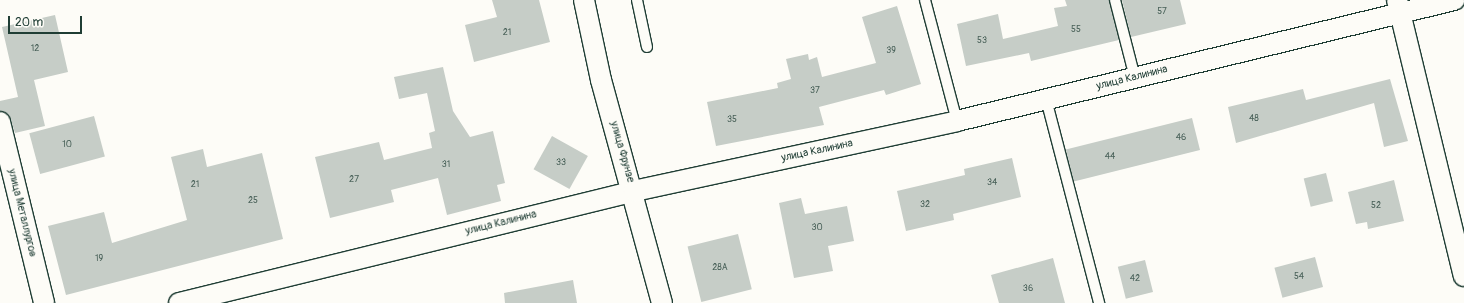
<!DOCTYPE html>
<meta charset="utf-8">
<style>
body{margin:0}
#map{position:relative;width:1464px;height:303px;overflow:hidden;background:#fdfcf7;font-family:Pangolin,sans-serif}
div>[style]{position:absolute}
.building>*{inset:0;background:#c6cdc7;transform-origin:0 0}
.roads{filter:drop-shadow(1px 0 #1f3d34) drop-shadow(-1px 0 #1f3d34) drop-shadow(0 1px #1f3d34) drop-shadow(0 -1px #1f3d34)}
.service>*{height:10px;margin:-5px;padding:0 5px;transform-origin:5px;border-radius:5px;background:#fdfcf7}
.minor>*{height:20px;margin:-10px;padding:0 10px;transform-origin:10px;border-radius:10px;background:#fdfcf7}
span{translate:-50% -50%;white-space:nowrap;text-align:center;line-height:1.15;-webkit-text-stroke:3.5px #fdfcf7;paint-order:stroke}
.number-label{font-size:9px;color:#496159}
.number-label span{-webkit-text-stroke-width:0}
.street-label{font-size:11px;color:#1f3d34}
.scale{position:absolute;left:8px;top:16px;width:74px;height:18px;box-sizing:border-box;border:2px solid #1f3d34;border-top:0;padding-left:5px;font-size:12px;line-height:14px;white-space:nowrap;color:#1f3d34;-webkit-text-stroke:3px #fdfcf7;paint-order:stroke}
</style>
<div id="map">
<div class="building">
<div style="clip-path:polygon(492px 0,539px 0,550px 42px,474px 62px,465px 25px,497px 17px)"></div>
<div style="clip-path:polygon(1065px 0,1109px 0,1119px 40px,1031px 61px,1029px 53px,966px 66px,957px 24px,998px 14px,1003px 39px,1058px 26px,1054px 8px,1067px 6px)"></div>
<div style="clip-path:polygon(1122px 0,1180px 0,1186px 24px,1131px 37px)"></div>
<div style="clip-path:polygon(897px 6px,921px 84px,886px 95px,884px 90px,819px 107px,824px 125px,716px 146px,707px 102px,778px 88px,777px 83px,791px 79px,786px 59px,808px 54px,809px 60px,817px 57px,822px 77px,876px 63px,862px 17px)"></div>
<div style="clip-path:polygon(55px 15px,68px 72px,34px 80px,45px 126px,15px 133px,9px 114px,0 111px,0 101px,18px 97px,2px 27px)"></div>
<div style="clip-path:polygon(443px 67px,453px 111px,470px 137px,493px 131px,505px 183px,497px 185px,501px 201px,447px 215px,438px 178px,391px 190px,394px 202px,330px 218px,315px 157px,379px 142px,384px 160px,432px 148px,429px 133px,435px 131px,427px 93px,399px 99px,394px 77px)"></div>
<div style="clip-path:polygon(1390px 79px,1408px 141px,1384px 147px,1374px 103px,1236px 143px,1228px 107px,1303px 89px,1306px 100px)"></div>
<div style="left:94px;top:116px;width:42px;height:67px;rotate:75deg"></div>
<div style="left:1192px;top:118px;width:33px;height:130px;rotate:76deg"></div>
<div style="left:552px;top:136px;width:41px;height:38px;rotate:29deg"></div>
<div style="clip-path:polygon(203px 149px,207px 167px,262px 153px,283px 239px,66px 295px,48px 226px,104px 212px,112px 243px,187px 220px,171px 157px)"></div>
<div style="clip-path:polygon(1012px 158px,1021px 197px,953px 214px,954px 220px,906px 231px,897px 191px,965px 175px,964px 169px)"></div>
<div style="left:1326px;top:173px;width:29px;height:23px;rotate:76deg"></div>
<div style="clip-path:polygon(1394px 180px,1404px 221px,1368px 229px,1367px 222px,1356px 224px,1348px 192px)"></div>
<div style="clip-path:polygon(801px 198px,805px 214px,847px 206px,854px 241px,828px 246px,833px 271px,794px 278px,779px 203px)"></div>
<div style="left:738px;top:234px;width:57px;height:52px;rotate:76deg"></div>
<div style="left:1315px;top:257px;width:31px;height:42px;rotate:75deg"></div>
<div style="clip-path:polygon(1053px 258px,1065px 303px,999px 303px,991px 275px)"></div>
<div style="left:1145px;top:260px;width:33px;height:28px;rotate:76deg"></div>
<div style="clip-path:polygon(573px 280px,577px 303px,505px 303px,504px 293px)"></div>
</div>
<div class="roads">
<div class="service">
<div style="left:637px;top:0;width:48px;rotate:78deg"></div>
<div style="left:925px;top:0;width:125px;rotate:75.2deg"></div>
<div style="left:1115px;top:0;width:81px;rotate:75.6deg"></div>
<div style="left:1046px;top:99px;width:211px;rotate:75.4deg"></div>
</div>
<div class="minor">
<div style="left:584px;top:0;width:82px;rotate:78deg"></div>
<div style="left:601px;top:80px;width:231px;rotate:74.7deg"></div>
<div style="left:1397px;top:0;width:284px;rotate:76.4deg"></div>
<div style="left:0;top:122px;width:186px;rotate:76.3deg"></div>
<div style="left:179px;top:303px;width:469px;rotate:-13.8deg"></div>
<div style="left:634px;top:191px;width:330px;rotate:-12.2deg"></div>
<div style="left:957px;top:121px;width:512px;rotate:-13.68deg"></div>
</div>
</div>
<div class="number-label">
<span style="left:1162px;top:12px">57</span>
<span style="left:1076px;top:30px">55</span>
<span style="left:507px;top:33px">21</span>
<span style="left:982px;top:41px">53</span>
<span style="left:35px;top:49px">12</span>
<span style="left:891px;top:51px">39</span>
<span style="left:815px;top:91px">37</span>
<span style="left:1254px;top:119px">48</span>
<span style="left:732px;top:120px">35</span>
<span style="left:1181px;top:138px">46</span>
<span style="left:67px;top:145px">10</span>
<span style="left:1110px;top:157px">44</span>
<span style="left:561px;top:163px">33</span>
<span style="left:446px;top:165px">31</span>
<span style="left:354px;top:180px">27</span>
<span style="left:992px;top:183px">34</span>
<span style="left:195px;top:185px">21</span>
<span style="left:253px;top:201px">25</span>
<span style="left:925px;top:205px">32</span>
<span style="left:1376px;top:206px">52</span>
<span style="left:817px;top:228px">30</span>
<span style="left:99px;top:259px">19</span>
<span style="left:720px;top:268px">28А</span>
<span style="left:1299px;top:277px">54</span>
<span style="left:1135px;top:279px">42</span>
<span style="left:1028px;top:289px">36</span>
</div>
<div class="street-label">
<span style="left:1132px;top:78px;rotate:-14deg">улица Калинина</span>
<span style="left:817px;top:151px;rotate:-12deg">улица Калинина</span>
<span style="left:622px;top:152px;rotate:74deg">улица Фрунзе</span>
<span style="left:22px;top:213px;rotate:76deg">улица Металлургов</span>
<span style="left:501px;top:223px;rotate:-14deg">улица Калинина</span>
</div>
<div class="scale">20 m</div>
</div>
